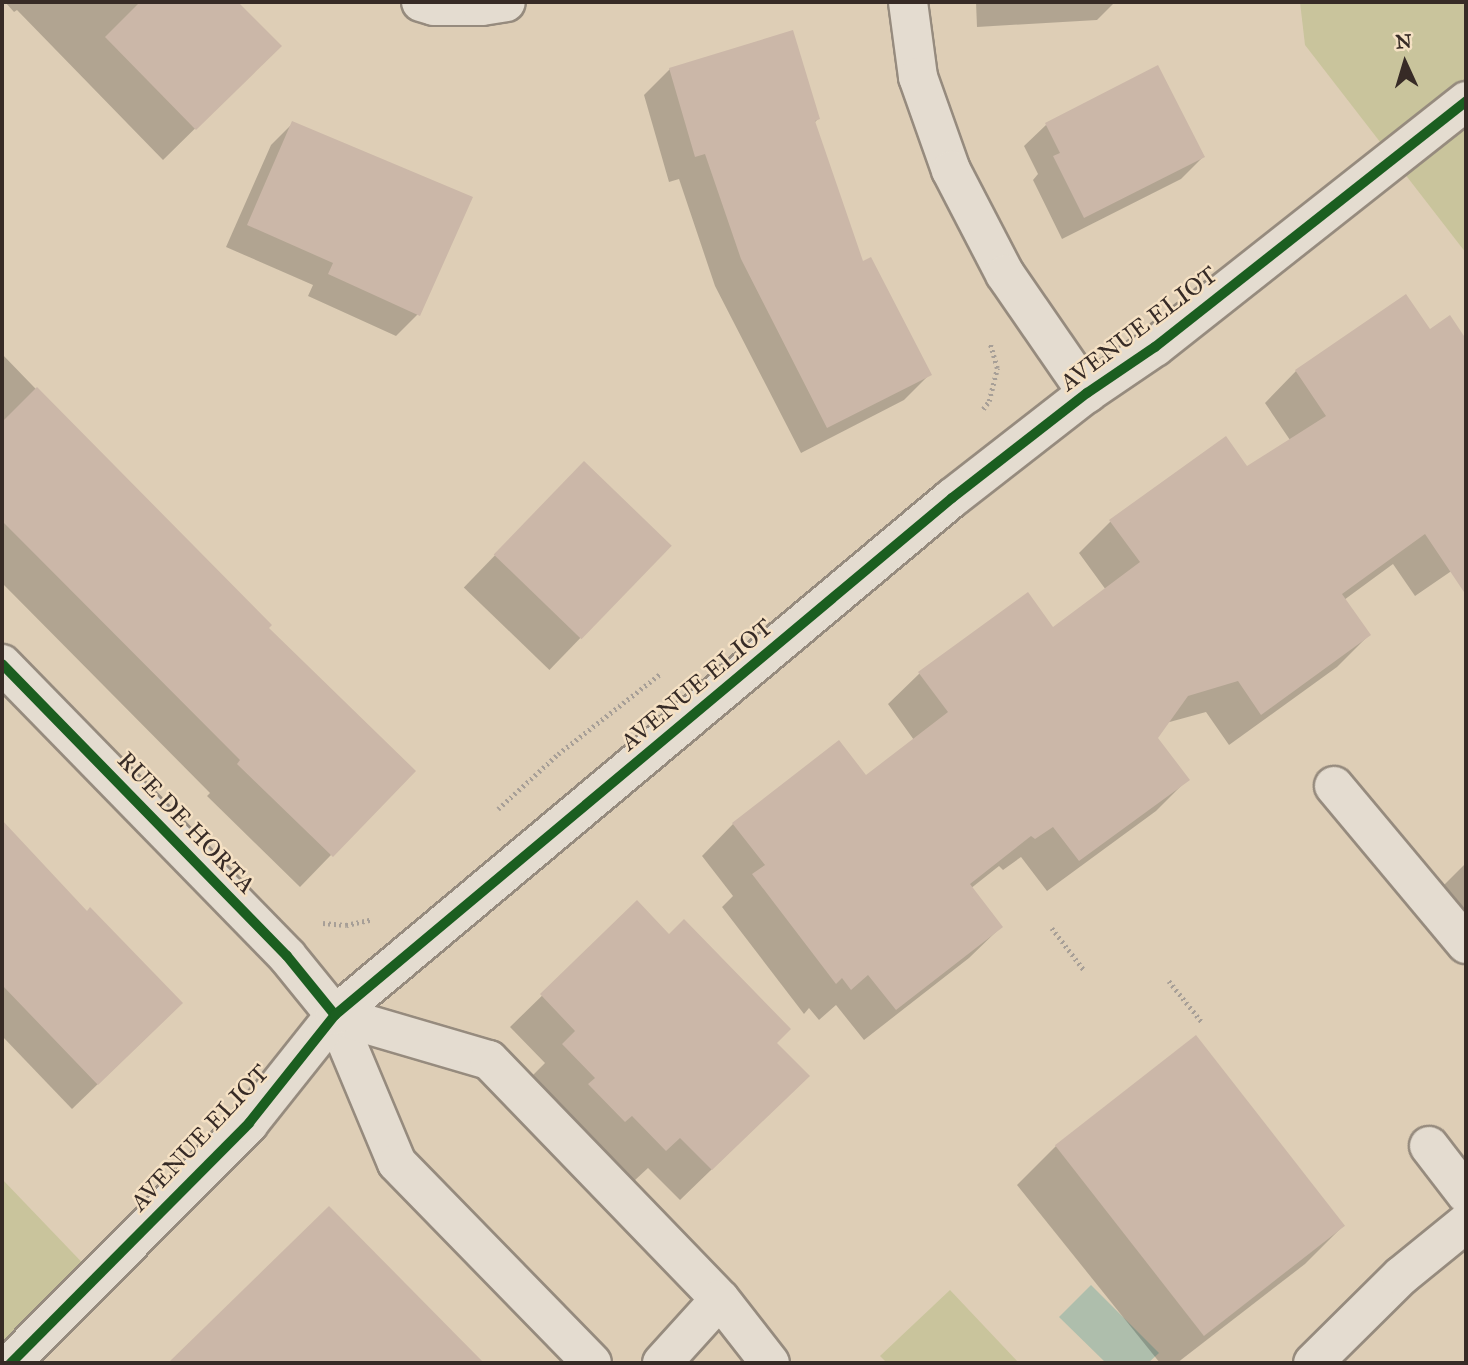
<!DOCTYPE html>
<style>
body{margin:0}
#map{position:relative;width:1468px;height:1365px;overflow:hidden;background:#deceb6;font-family:"IM FELL Great Primer",serif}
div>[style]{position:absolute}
.green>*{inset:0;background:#c9c49c}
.water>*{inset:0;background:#aebeac}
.shadow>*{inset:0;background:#0003;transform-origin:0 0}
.building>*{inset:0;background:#cbb7a8;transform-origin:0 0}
.path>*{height:4.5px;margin-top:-2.25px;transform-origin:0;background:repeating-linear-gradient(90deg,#a79f97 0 2px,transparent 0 5.5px)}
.roads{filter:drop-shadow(2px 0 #968b7e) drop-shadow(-2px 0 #968b7e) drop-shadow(0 2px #968b7e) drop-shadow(0 -2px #968b7e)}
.minor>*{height:38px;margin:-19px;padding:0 19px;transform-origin:19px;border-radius:19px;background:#e4dcd0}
.cycleway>*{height:10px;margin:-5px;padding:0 5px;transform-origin:5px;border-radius:5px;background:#1b5e20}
span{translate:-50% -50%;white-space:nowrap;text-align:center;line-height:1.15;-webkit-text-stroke:5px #f5e1c4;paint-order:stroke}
.street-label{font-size:24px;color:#372b26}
.frame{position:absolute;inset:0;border:4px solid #372b26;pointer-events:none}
.north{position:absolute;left:1370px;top:28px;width:70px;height:70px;-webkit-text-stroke:5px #f5e1c4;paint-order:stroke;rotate:356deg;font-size:19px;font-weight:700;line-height:28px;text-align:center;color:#372b26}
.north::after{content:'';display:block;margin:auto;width:24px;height:32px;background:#372b26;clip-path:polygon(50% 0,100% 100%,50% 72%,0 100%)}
</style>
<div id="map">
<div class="green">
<div style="clip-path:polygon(1300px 2px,1466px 2px,1466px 253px,1305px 45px)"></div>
<div style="clip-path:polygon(2px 1179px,95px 1276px,2px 1363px)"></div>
<div style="clip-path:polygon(950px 1290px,1019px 1363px,887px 1363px,880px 1356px)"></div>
</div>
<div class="water">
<div style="clip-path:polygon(1091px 1285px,1159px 1353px,1148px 1363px,1106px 1363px,1059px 1317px)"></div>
</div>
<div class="shadow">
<div style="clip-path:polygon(5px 2px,236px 2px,279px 46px,163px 160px,17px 10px,14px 12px)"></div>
<div style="clip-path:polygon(976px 2px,1115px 2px,1097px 20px,977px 27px)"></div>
<div style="clip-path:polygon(670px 69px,818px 119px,814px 123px,862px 263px,930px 374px,904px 400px,801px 453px,715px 286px,679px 179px,669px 182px,644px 95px)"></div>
<div style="clip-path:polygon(293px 123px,418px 314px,396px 336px,308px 296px,313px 285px,226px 247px,271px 145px)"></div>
<div style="clip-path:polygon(1046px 125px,1203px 157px,1181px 179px,1062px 239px,1033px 180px,1038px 174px,1024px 146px)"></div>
<div style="clip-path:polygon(1449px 317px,1466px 343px,1466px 561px,1415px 596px,1393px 564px,1344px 600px,1369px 635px,1337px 667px,1229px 745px,1206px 712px,1166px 723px,1156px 738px,1187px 780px,1156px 811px,1047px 891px,1021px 857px,1003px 870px,999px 866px,970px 889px,1001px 927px,969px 958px,864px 1040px,836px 1005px,819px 1020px,809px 1008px,804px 1014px,722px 907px,733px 896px,702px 856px,733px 824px,866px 778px,914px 740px,888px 704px,920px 673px,1053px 629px,1106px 590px,1079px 553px,1110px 522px,1247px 468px,1290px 440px,1265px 403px,1296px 371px,1430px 331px)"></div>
<div style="clip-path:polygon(2px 354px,267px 628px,331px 855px,300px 887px,207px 796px,210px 793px,2px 583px)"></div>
<div style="left:584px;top:463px;width:119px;height:173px;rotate:44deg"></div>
<div style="clip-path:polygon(2px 822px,86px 914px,155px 1029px,72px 1109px,2px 1036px)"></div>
<div style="clip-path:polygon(1466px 863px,1466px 920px,1442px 887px)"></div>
<div style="clip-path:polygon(637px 903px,775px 1043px,776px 1107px,680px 1200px,648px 1168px,634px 1181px,600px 1146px,593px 1152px,558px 1117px,565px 1110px,532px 1076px,545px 1063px,510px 1027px)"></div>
<div style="clip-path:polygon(1056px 1146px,1344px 1225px,1305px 1264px,1177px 1363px,1160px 1363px,1017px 1185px)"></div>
<div style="clip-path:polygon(329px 1208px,482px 1363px,171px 1363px)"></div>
</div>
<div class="building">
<div style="clip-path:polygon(140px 2px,238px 2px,282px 46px,196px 130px,105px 37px)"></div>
<div style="clip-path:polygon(793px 30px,820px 119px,815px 121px,863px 261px,871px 257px,932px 375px,827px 428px,741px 259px,705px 154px,695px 157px,669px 68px)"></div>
<div style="clip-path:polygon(1158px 65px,1205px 157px,1084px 218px,1053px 156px,1060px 153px,1045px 123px)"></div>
<div style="clip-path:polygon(292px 121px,473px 197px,420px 316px,328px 274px,333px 263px,247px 225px)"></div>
<div style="clip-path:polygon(1406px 294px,1430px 329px,1450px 315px,1466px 339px,1466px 595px,1425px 534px,1342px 594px,1371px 635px,1261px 715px,1238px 681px,1188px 696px,1158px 738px,1190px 780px,1079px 861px,1053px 827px,1035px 839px,1031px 836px,970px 884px,1003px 927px,896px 1010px,868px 975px,851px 990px,842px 978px,836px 984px,752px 874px,765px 865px,732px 823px,839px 740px,866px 775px,948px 712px,918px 672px,1028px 592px,1053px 627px,1140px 562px,1109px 520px,1226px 436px,1247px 466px,1326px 416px,1295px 370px)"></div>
<div style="clip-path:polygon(37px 387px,272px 625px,269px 628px,416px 771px,333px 857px,237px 764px,240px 760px,2px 521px,2px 422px)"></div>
<div style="left:584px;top:461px;width:122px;height:130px;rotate:44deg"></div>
<div style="clip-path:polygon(2px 820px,87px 911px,90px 907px,183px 1003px,98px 1085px,2px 985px)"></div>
<div style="clip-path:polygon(637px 900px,669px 934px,684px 919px,791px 1029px,777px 1043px,810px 1076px,712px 1170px,680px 1138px,666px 1151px,632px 1116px,625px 1122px,588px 1084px,595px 1078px,562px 1044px,575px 1031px,540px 994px)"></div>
<div style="left:1196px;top:1035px;width:242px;height:179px;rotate:52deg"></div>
<div style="clip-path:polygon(329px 1206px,484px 1363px,168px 1363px)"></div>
</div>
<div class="path">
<div style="left:983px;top:409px;width:10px;rotate:-53deg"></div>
<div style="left:989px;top:401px;width:34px;rotate:-76deg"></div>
<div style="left:997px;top:368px;width:25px;rotate:-106deg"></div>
<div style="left:498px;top:809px;width:81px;rotate:-42.5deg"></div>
<div style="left:558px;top:754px;width:130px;rotate:-38.1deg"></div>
<div style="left:323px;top:923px;width:23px;rotate:5deg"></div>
<div style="left:346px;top:925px;width:25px;rotate:-12deg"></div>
<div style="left:1052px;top:928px;width:53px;rotate:52.7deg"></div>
<div style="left:1169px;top:981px;width:53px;rotate:51.2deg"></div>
</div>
<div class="roads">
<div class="minor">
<div style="left:421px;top:2px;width:14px;rotate:17deg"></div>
<div style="left:434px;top:6px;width:48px"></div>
<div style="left:482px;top:6px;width:24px;rotate:-9deg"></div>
<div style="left:908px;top:2px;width:76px;rotate:82.4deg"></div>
<div style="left:918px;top:77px;width:99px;rotate:70.5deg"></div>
<div style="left:951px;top:170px;width:117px;rotate:62.6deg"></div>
<div style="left:1005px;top:274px;width:145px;rotate:55.4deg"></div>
<div style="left:2px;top:664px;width:408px;rotate:45.7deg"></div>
<div style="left:287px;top:956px;width:76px;rotate:50.9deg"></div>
<div style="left:335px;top:1015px;width:160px;rotate:67.3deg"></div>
<div style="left:397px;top:1163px;width:279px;rotate:45.7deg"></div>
<div style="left:1334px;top:786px;width:206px;rotate:50.1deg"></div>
<div style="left:335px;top:1015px;width:160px;rotate:16.3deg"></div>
<div style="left:489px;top:1060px;width:332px;rotate:46deg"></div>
<div style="left:720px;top:1299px;width:81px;rotate:52deg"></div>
<div style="left:1429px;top:1146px;width:61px;rotate:52.4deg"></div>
<div style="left:11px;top:1363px;width:338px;rotate:-45.2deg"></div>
<div style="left:249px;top:1123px;width:138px;rotate:-51.5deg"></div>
<div style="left:335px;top:1015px;width:805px;rotate:-39.96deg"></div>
<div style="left:952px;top:498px;width:171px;rotate:-37.9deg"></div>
<div style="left:1087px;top:393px;width:82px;rotate:-34.1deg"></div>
<div style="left:1155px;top:347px;width:397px;rotate:-38.3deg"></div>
<div style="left:662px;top:1363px;width:86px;rotate:-47.8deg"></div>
<div style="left:1313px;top:1363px;width:124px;rotate:-44.7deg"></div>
<div style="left:1401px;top:1276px;width:84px;rotate:-39.2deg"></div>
</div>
</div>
<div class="cycleway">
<div style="left:2px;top:664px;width:408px;rotate:45.7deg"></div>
<div style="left:287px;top:956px;width:76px;rotate:50.9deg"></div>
<div style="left:11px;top:1363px;width:338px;rotate:-45.2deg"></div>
<div style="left:249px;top:1123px;width:138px;rotate:-51.5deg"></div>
<div style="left:335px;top:1015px;width:805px;rotate:-39.96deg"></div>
<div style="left:952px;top:498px;width:171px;rotate:-37.9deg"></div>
<div style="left:1087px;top:393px;width:82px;rotate:-34.1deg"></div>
<div style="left:1155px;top:347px;width:397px;rotate:-38.3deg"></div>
</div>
<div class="street-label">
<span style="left:1139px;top:329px;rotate:-37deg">AVENUE ELIOT</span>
<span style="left:697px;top:685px;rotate:-40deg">AVENUE ELIOT</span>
<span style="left:186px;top:823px;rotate:46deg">RUE DE HORTA</span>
<span style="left:200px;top:1138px;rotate:-47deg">AVENUE ELIOT</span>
</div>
<div class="frame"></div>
<div class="north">N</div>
</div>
